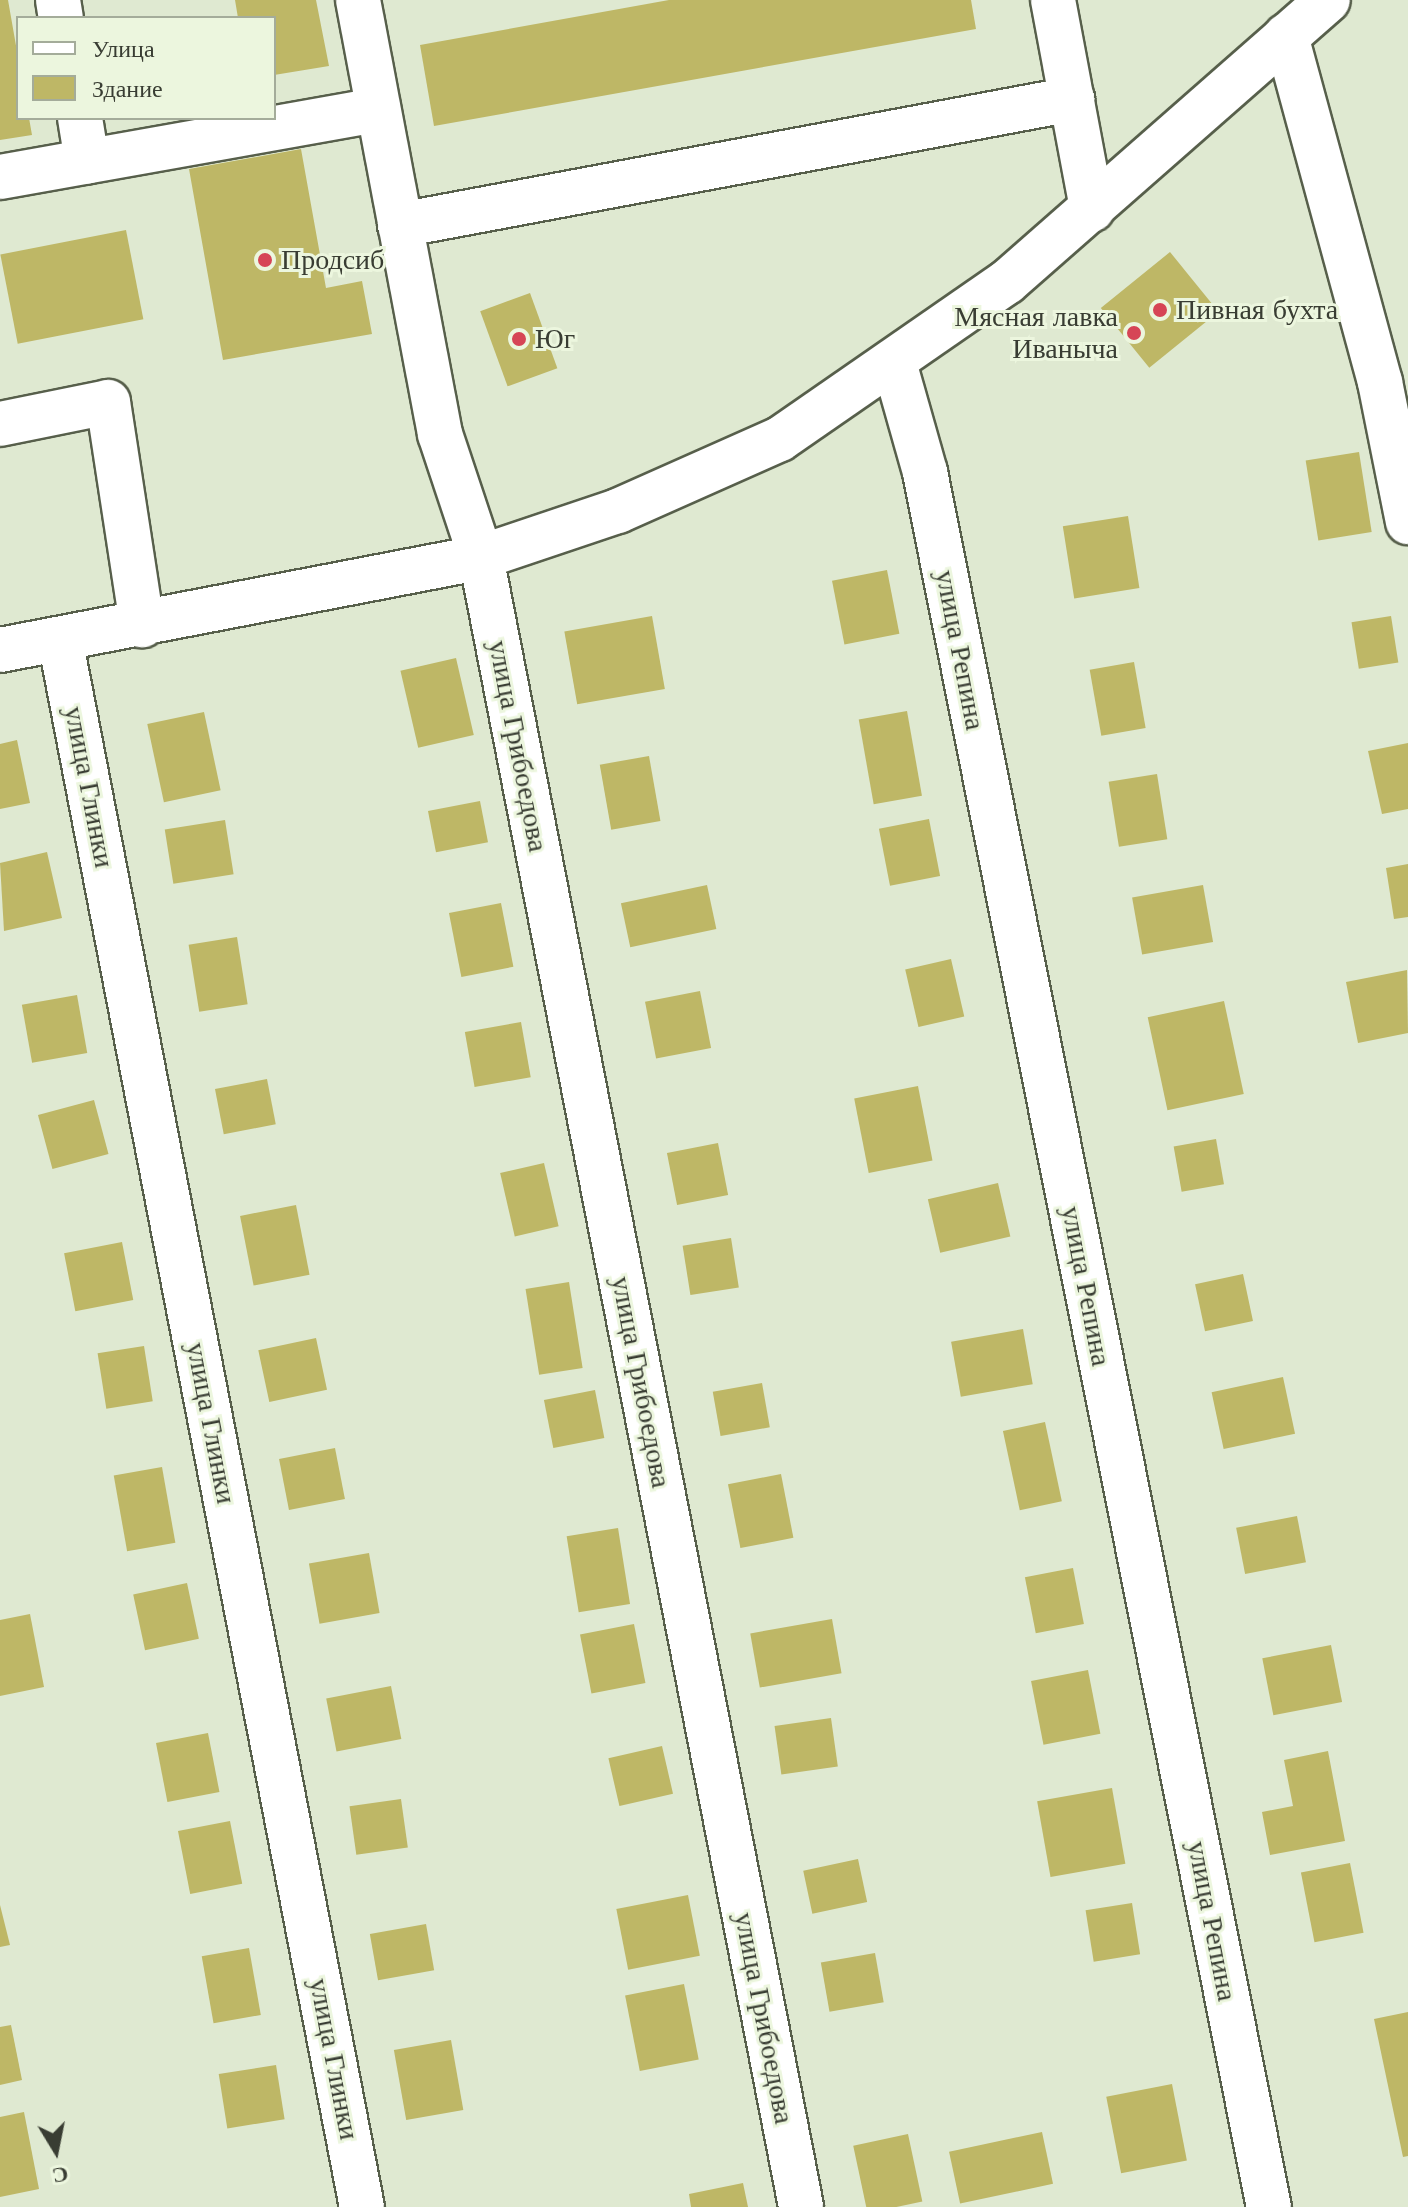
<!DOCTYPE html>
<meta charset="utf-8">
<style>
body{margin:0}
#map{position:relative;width:1408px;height:2207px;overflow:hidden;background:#dfe9d1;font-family:"Libre Baskerville",serif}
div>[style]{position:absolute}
.building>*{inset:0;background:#beb766;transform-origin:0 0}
.roads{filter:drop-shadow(2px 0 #575f4b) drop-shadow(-2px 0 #575f4b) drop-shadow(0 2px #575f4b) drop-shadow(0 -2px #575f4b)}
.minor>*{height:44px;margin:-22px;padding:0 22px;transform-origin:22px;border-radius:22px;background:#fff}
.major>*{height:44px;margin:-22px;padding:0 22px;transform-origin:22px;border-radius:22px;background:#fff}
.dots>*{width:22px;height:22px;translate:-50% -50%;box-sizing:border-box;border:4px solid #ecf6de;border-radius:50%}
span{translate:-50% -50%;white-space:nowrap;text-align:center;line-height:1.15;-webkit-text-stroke:6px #ecf6de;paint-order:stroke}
.poi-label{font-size:28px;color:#393d33}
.left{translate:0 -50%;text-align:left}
.right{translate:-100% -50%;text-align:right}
.street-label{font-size:28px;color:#393d33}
.legend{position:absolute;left:16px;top:16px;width:260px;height:104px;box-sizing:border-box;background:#ecf6de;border:2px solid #a4ac9a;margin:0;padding:10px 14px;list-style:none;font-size:24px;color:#393d33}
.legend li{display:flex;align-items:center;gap:16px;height:40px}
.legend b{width:40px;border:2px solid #a4ac9a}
.north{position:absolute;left:16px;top:2111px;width:80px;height:80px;-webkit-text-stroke:6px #ecf6de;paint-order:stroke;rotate:170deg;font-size:22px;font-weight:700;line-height:32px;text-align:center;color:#393d33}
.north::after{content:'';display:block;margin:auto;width:28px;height:36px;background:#393d33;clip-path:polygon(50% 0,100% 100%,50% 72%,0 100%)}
</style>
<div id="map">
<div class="building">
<div style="clip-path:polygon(0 0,8px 0,18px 57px,18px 118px,29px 118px,32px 135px,0 140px)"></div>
<div style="clip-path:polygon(235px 0,316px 0,329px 66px,274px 75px,274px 18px,238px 18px)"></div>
<div style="clip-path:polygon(669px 0,971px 0,976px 29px,434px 126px,420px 45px)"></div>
<div style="clip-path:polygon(301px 149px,326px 288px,362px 281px,372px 334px,223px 360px,189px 169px)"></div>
<div style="left:126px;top:230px;width:91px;height:128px;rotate:79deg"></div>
<div style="left:1170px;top:252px;width:77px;height:89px;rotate:51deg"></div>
<div style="left:530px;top:293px;width:80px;height:53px;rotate:70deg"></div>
<div style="left:1359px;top:452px;width:81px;height:54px;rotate:81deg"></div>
<div style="left:1128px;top:516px;width:73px;height:66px;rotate:81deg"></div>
<div style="left:887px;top:570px;width:65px;height:56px;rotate:79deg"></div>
<div style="left:652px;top:616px;width:74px;height:89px;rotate:80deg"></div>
<div style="left:1391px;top:616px;width:47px;height:40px;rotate:81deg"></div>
<div style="left:456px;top:658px;width:79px;height:57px;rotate:77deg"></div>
<div style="left:1134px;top:662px;width:67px;height:45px;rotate:80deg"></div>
<div style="left:907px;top:711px;width:86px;height:49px;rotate:80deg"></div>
<div style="left:204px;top:712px;width:80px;height:58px;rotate:78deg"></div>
<div style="clip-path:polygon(17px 740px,30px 803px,0 809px,0 744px)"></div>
<div style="clip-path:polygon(1408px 743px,1408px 809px,1382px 814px,1368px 751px)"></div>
<div style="left:649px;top:756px;width:66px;height:50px;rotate:80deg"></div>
<div style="left:1157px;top:774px;width:66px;height:49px;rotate:81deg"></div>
<div style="left:480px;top:801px;width:42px;height:53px;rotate:79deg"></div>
<div style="left:929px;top:819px;width:58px;height:51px;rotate:79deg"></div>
<div style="left:225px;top:820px;width:55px;height:61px;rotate:81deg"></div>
<div style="clip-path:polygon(47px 852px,62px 918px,4px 931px,0 863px)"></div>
<div style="clip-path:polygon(1408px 864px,1408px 917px,1394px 919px,1386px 868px)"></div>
<div style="left:707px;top:885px;width:45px;height:88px;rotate:78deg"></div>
<div style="left:1203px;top:885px;width:58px;height:72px;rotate:80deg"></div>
<div style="left:501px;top:903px;width:65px;height:53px;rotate:79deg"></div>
<div style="left:237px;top:937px;width:68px;height:49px;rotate:81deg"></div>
<div style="left:951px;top:959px;width:59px;height:47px;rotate:77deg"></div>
<div style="clip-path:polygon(1407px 970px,1408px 1033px,1358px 1043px,1346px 982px)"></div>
<div style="left:700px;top:991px;width:58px;height:56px;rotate:79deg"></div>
<div style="left:77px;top:995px;width:59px;height:56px;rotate:80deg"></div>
<div style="left:1224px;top:1001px;width:95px;height:78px;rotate:78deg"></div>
<div style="left:521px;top:1022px;width:56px;height:57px;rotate:80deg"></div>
<div style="left:267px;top:1079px;width:46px;height:53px;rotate:79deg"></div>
<div style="left:918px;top:1086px;width:76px;height:65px;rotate:79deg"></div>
<div style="left:94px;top:1100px;width:56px;height:58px;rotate:75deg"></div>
<div style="left:1216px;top:1139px;width:46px;height:43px;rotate:80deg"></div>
<div style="left:718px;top:1143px;width:53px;height:52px;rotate:79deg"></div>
<div style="left:544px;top:1163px;width:65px;height:45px;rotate:77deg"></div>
<div style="left:998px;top:1183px;width:55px;height:72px;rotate:77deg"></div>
<div style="left:296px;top:1205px;width:71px;height:57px;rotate:79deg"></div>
<div style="left:731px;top:1238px;width:50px;height:49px;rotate:81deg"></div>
<div style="left:122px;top:1242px;width:59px;height:59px;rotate:79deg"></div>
<div style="left:1243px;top:1274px;width:48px;height:49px;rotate:78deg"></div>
<div style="left:569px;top:1282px;width:87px;height:44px;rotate:81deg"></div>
<div style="left:1023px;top:1329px;width:56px;height:73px;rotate:80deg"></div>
<div style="left:316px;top:1338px;width:53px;height:59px;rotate:78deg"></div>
<div style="left:144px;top:1346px;width:56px;height:47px;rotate:81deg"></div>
<div style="left:1283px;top:1377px;width:58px;height:73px;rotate:78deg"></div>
<div style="left:762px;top:1383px;width:45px;height:50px;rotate:80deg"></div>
<div style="left:595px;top:1390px;width:49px;height:52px;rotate:79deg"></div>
<div style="left:1045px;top:1422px;width:81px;height:43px;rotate:78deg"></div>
<div style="left:335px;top:1448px;width:52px;height:57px;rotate:79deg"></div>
<div style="left:162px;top:1467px;width:77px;height:49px;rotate:80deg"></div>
<div style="left:781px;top:1474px;width:65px;height:54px;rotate:79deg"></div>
<div style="left:1297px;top:1516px;width:47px;height:62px;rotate:79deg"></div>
<div style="left:618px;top:1528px;width:77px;height:52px;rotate:81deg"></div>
<div style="left:369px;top:1553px;width:61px;height:61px;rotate:80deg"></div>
<div style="left:1073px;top:1568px;width:57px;height:49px;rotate:79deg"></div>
<div style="left:187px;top:1583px;width:57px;height:55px;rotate:78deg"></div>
<div style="clip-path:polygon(30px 1614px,44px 1687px,0 1696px,0 1620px)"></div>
<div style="left:832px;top:1619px;width:55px;height:83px;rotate:80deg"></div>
<div style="left:634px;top:1624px;width:60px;height:55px;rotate:79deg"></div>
<div style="left:1331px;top:1645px;width:58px;height:70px;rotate:79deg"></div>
<div style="left:1088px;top:1670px;width:65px;height:58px;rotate:79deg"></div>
<div style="left:391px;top:1686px;width:54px;height:66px;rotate:79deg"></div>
<div style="left:831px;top:1718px;width:49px;height:57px;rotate:82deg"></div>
<div style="left:208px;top:1733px;width:60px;height:53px;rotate:79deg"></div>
<div style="left:662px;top:1746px;width:49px;height:55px;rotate:77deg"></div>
<div style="clip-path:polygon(1328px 1751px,1345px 1841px,1270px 1855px,1262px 1812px,1293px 1806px,1284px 1760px)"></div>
<div style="left:1112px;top:1788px;width:77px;height:76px;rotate:80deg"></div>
<div style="left:401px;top:1799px;width:49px;height:52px;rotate:82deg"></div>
<div style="left:230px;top:1821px;width:64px;height:53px;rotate:79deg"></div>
<div style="left:858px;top:1859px;width:44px;height:56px;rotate:78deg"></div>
<div style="left:1350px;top:1863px;width:71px;height:50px;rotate:79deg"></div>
<div style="left:688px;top:1895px;width:62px;height:73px;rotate:79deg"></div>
<div style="left:1132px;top:1903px;width:52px;height:47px;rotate:81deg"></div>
<div style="clip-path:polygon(0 1905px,10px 1945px,0 1947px)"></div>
<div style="left:426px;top:1924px;width:47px;height:57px;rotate:80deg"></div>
<div style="left:249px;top:1948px;width:68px;height:48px;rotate:80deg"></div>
<div style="left:875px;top:1953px;width:50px;height:55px;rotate:80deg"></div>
<div style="left:684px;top:1984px;width:77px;height:60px;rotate:79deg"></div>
<div style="clip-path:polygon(1408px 2012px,1408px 2156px,1403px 2157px,1374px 2019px)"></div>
<div style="clip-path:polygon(11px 2025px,22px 2080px,0 2085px,0 2027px)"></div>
<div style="left:451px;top:2040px;width:71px;height:58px;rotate:80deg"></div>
<div style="left:276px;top:2065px;width:55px;height:58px;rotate:81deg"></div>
<div style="left:1172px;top:2084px;width:78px;height:67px;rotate:79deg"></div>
<div style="clip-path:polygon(24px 2112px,39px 2189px,0 2197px,0 2117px)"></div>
<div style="left:1042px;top:2132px;width:53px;height:95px;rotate:78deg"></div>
<div style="left:908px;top:2134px;width:69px;height:56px;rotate:78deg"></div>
<div style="clip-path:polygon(743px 2183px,748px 2207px,691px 2207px,689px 2194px)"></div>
</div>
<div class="roads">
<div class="minor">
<div style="left:58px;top:0;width:18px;rotate:81deg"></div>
<div style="left:358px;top:0;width:442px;rotate:79.3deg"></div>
<div style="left:440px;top:434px;width:130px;rotate:71.6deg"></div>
<div style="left:481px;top:557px;width:1681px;rotate:79.02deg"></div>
<div style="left:1053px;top:0;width:213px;rotate:79.4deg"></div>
<div style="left:1286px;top:36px;width:359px;rotate:74.8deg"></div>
<div style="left:1380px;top:382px;width:143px;rotate:78.7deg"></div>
<div style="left:80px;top:118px;width:44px;rotate:80.8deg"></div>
<div style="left:0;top:177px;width:384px;rotate:-10.1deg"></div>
<div style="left:400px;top:225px;width:684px;rotate:-10.62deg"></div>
<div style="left:895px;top:366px;width:110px;rotate:74.2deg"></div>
<div style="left:925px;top:472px;width:1769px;rotate:78.79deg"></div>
<div style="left:0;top:424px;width:110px;rotate:-11.5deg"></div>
<div style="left:108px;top:402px;width:226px;rotate:81.3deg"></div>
<div style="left:60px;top:639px;width:1597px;rotate:79.1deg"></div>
</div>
<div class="major">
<div style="left:0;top:650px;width:490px;rotate:-10.9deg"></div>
<div style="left:481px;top:557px;width:145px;rotate:-18.6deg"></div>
<div style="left:618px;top:511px;width:177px;rotate:-24deg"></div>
<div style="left:780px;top:439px;width:276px;rotate:-34.7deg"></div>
<div style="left:1007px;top:282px;width:427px;rotate:-41.3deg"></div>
</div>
</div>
<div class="dots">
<div style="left:265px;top:260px;background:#d64556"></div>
<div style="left:1160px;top:310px;background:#d64556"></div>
<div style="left:1134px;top:333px;background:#d64556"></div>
<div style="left:519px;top:339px;background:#d64556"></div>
</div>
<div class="poi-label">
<span class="left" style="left:281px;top:260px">Продсиб</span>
<span class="left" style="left:1176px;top:310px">Пивная бухта</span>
<span class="right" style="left:1118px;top:333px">Мясная лавка<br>Иваныча</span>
<span class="left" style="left:535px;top:339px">Юг</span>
</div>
<div class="street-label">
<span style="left:960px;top:650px;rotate:79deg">улица Репина</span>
<span style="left:518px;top:746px;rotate:79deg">улица Грибоедова</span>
<span style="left:89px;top:787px;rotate:79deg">улица Глинки</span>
<span style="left:1086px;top:1286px;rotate:79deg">улица Репина</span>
<span style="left:641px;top:1382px;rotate:79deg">улица Грибоедова</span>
<span style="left:211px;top:1423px;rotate:79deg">улица Глинки</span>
<span style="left:1212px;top:1921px;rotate:79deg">улица Репина</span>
<span style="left:764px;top:2018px;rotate:79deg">улица Грибоедова</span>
<span style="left:334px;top:2059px;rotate:79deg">улица Глинки</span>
</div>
<ul class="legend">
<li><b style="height:10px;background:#fff"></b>Улица</li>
<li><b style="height:22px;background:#beb766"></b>Здание</li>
</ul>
<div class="north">С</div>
</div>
